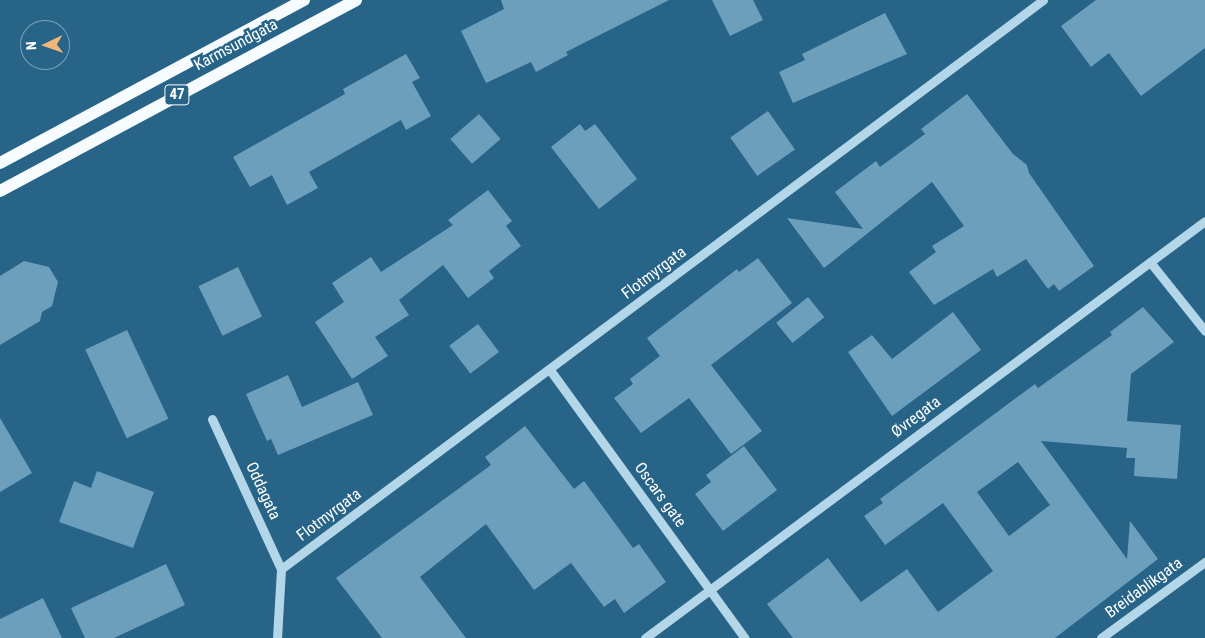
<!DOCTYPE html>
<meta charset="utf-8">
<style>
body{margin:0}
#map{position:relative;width:1205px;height:638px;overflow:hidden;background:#276488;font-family:"Roboto Condensed",sans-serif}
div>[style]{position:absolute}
.building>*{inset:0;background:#6c9fbc;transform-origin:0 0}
.minor>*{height:9px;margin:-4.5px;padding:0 4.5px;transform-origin:4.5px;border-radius:4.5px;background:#b3d6e9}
.major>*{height:12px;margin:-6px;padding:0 6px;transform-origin:6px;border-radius:6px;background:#f6fbfe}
span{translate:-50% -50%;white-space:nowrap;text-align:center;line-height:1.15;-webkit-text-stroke:5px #276488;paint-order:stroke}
.shield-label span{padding:1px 4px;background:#276488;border:1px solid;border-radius:4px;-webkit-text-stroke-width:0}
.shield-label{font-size:15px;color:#fff;font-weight:700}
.street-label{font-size:16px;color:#fff}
.north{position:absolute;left:20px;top:20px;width:50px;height:50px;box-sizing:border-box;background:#276488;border:1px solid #7da2b8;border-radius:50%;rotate:267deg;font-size:14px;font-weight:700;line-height:20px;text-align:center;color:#fff}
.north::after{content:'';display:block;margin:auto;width:18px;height:22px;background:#f1b779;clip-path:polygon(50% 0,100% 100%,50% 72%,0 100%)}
</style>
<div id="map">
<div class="building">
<div style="clip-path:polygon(501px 0,669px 0,566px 52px,568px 55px,536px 72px,531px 62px,486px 83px,461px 31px,504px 9px)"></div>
<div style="clip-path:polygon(712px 0,753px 0,763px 20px,730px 36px)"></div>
<div style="clip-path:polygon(1096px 0,1205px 0,1205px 48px,1141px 96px,1109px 53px,1091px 67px,1061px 26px)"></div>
<div style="clip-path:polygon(885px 13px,907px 54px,793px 103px,779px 72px,805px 60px,802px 54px)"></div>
<div style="clip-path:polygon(406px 54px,420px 78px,412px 82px,431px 116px,406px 130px,401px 120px,309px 172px,318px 188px,287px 205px,272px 175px,250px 187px,233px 157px,345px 94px,343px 89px)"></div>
<div style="clip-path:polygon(967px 94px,1013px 154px,1027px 165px,1029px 173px,1094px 266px,1059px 291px,1054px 284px,1048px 289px,1026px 259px,997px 277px,993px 269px,934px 305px,909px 272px,936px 252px,932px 246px,964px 226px,932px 182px,824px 268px,787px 218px,863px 229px,835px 192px,876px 161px,880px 167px,925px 134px,921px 129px)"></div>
<div style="left:768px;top:111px;width:47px;height:46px;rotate:55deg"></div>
<div style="left:479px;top:114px;width:33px;height:38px;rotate:49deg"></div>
<div style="clip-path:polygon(580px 124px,585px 131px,595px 124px,637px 179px,599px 209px,551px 147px)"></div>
<div style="clip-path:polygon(488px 190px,512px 221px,506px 226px,521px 246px,489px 271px,494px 278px,468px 298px,443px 265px,399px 300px,409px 315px,375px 337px,388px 356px,352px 379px,315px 322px,344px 302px,332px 283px,371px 257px,381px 272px,453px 225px,448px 220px)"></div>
<div style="clip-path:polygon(758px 258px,792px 303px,711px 365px,762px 431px,731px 454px,689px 398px,641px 433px,614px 398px,633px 384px,630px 379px,660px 356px,647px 338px,737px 269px,739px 272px)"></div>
<div style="clip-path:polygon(24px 261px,49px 267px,58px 282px,52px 306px,42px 312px,40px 321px,0 345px,0 276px)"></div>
<div style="left:238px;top:267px;width:55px;height:44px;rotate:64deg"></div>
<div style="left:808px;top:297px;width:26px;height:41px;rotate:51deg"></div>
<div style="clip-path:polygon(evenodd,1143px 307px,1174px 342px,1131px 374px,1127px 421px,1181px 425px,1177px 479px,1134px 476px,1135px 458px,1126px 458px,1127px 448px,1041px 441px,1127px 559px,1130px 521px,1158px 559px,1055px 638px,793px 638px,767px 604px,828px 558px,861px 602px,907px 569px,938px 612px,993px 571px,943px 503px,885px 545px,864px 516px,883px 503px,880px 499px,1035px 384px,1038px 388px,1112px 335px,1110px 332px,1143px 307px,1018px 462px,1050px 505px,1009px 536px,977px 492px,1018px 462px)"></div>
<div style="clip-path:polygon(953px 312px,981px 350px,892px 416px,848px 352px,872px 335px,892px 359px)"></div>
<div style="left:478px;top:324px;width:35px;height:36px;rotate:53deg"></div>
<div style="left:127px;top:330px;width:98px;height:46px;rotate:65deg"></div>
<div style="clip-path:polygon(288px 375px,302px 407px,358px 382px,373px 415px,278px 455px,271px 439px,267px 441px,246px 394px)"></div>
<div style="clip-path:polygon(0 418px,32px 473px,0 492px)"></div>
<div style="clip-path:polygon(525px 426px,574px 489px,584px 481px,633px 548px,639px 544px,666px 582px,624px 613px,615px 599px,604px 607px,571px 563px,534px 590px,486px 524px,420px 577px,466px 638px,382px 638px,336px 578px,491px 465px,485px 457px)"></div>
<div style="clip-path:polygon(744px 446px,777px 490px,723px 531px,695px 494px,711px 482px,706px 475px)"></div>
<div style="clip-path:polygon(97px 471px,154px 492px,133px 548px,59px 522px,74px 481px,91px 488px)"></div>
<div style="clip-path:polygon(166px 564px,185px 605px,114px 638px,85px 638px,71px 608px)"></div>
<div style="clip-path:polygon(43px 598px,62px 638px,0 638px,0 619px)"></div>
</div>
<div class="minor">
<div style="left:1150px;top:262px;width:88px;rotate:51.4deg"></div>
<div style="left:550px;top:370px;width:331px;rotate:54deg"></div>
<div style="left:212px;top:419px;width:165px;rotate:65.3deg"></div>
<div style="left:281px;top:569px;width:69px;rotate:93.3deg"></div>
<div style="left:281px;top:569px;width:951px;rotate:-36.75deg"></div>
<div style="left:645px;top:638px;width:698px;rotate:-36.67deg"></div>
<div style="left:1101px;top:638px;width:129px;rotate:-36.2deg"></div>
</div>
<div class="major">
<div style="left:0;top:163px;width:345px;rotate:-28.2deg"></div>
<div style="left:0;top:191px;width:404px;rotate:-28.2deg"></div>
</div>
<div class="shield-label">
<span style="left:177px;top:95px">47</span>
</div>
<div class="street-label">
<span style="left:236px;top:45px;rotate:-28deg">Karmsundgata</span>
<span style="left:654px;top:273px;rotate:-37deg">Flotmyrgata</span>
<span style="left:916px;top:417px;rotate:-37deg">Øvregata</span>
<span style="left:263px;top:491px;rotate:65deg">Oddagata</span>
<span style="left:660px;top:495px;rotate:54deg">Oscars gate</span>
<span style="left:329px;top:515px;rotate:-37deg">Flotmyrgata</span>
<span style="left:1144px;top:588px;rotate:-36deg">Breidablikgata</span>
</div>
<div class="north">N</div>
</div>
